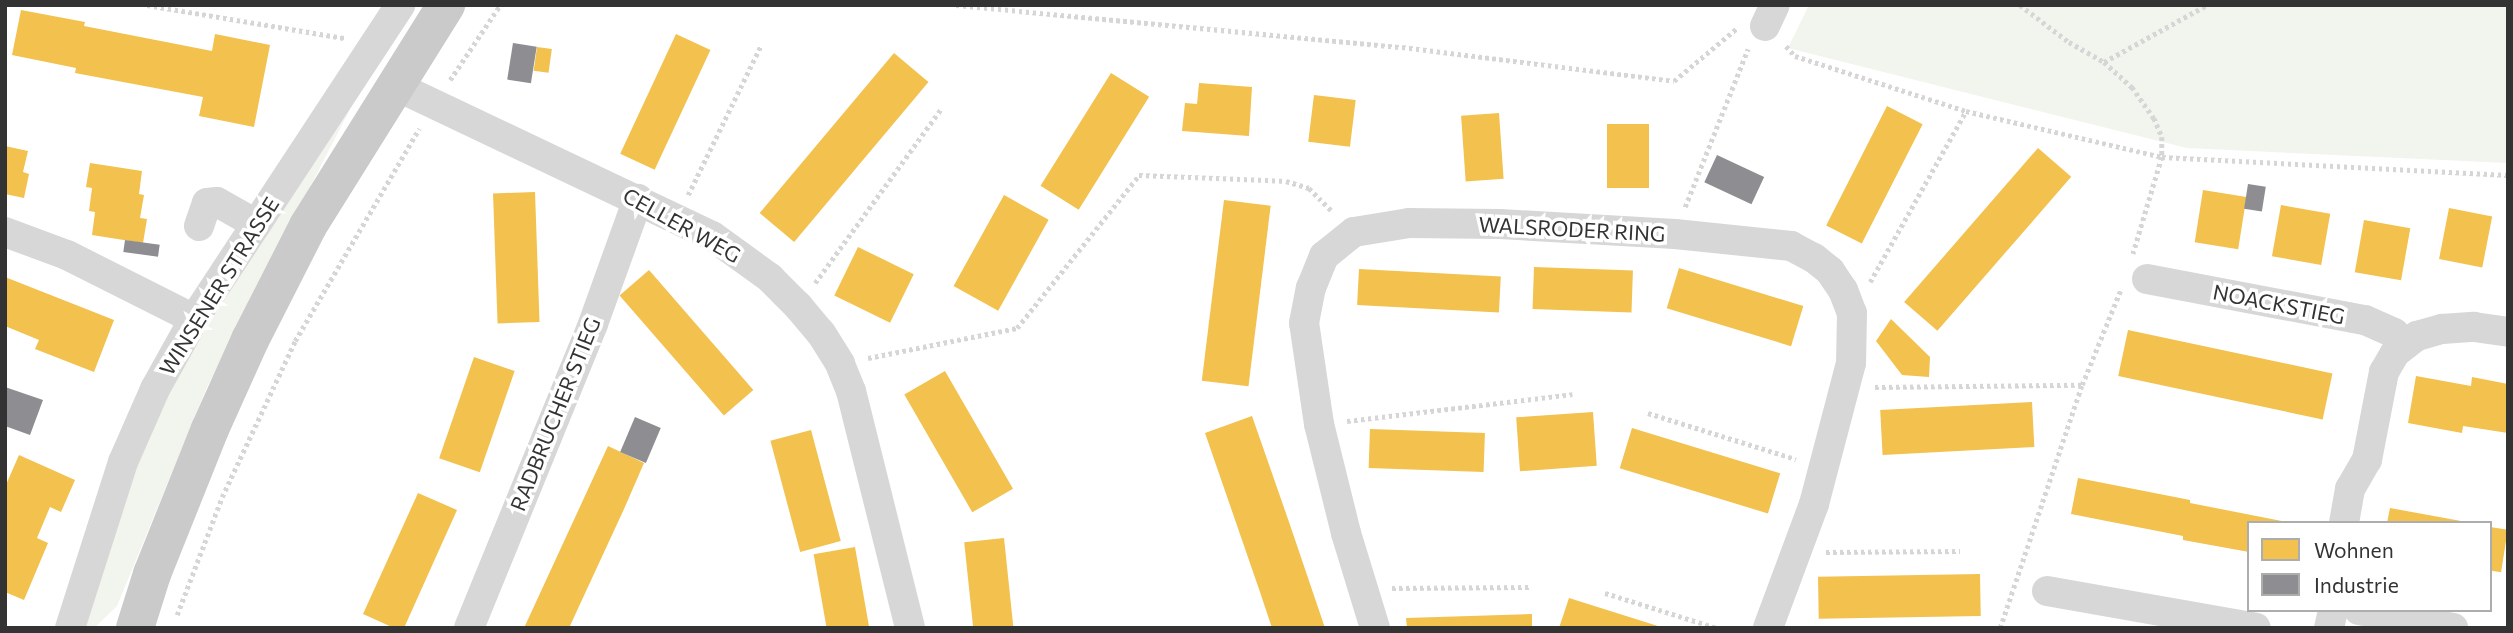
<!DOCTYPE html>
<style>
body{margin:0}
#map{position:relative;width:2513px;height:633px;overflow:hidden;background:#fff;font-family:Commissioner,sans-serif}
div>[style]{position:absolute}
.green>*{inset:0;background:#f1f5ed}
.homes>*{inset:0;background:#f2c14e;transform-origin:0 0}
.industry>*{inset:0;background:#8d8d92;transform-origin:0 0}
.path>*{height:4.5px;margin-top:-2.25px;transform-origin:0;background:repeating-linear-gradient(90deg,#d6d6d6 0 3.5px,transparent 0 7px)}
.minor>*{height:30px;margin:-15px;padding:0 15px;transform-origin:15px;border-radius:15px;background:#d7d7d7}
.major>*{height:38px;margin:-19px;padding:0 19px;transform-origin:19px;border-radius:19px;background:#cacaca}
span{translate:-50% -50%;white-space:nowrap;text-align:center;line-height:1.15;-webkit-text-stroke:7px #fff;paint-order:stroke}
.street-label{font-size:21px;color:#333}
.frame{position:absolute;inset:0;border:7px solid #333;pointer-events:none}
.legend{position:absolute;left:2247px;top:521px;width:245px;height:91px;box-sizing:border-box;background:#fff;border:2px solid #adadad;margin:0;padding:9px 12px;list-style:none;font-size:21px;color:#333}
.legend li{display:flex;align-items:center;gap:14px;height:35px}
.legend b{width:35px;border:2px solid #adadad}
</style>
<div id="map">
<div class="green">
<div style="clip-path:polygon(1809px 5px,2508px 5px,2508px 163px,2187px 148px,1788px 48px)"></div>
<div style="clip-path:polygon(363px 84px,207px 387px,117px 606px,95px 627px,82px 628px,101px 566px,152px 424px,196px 345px)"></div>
</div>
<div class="homes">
<div style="clip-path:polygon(21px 10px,85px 22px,84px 26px,212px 51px,215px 34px,270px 45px,254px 127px,199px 116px,203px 97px,75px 73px,76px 68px,12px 55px)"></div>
<div style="left:676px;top:34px;width:38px;height:132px;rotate:25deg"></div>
<div style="left:537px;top:47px;width:15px;height:24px;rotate:8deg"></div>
<div style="left:894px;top:53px;width:45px;height:209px;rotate:40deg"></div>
<div style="left:1111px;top:73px;width:45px;height:133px;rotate:32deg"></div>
<div style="clip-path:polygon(1199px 83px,1252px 87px,1249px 136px,1182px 131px,1185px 103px,1197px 104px)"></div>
<div style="left:1314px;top:95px;width:42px;height:47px;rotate:7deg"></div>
<div style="left:1887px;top:106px;width:40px;height:134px;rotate:27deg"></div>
<div style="left:1499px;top:113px;width:66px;height:38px;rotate:86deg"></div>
<div style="left:1607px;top:124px;width:42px;height:64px"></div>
<div style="clip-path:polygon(5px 146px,28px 151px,23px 172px,29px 174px,24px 198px,5px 194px)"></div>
<div style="left:2038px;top:148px;width:44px;height:204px;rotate:41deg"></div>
<div style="clip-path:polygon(90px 163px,142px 171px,139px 194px,144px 195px,140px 218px,147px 219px,143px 243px,92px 235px,95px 212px,89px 211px,92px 188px,86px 187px)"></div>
<div style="left:2203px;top:190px;width:44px;height:53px;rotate:9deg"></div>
<div style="left:535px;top:192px;width:130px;height:42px;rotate:88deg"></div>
<div style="left:1004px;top:195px;width:51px;height:104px;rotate:29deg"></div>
<div style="left:1224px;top:200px;width:47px;height:182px;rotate:7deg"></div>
<div style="left:2281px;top:205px;width:50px;height:52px;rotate:10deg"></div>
<div style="left:2449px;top:208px;width:44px;height:52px;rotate:11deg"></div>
<div style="left:2364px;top:220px;width:47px;height:53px;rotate:10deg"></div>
<div style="left:858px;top:247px;width:62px;height:54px;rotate:26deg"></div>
<div style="left:1534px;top:267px;width:99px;height:42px;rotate:2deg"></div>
<div style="left:1679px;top:268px;width:130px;height:42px;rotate:17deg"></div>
<div style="left:1359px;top:269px;width:142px;height:36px;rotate:3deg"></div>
<div style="left:649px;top:270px;width:159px;height:39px;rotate:49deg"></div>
<div style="clip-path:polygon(5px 277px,114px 320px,94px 372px,35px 349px,39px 340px,5px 326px)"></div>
<div style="clip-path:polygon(1891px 319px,1930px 357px,1929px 377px,1902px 375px,1876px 341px)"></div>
<div style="left:2128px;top:330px;width:209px;height:47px;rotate:12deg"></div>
<div style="left:474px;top:357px;width:43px;height:107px;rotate:19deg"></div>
<div style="left:945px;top:371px;width:136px;height:47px;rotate:60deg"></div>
<div style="clip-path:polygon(2416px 376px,2471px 386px,2472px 377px,2508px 384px,2508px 433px,2463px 426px,2462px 433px,2408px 423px)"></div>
<div style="left:2032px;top:402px;width:45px;height:152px;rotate:87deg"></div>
<div style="left:1593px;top:412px;width:54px;height:77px;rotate:86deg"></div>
<div style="clip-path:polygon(1252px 416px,1289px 522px,1325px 628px,1272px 628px,1260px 592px,1205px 433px)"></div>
<div style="left:1632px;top:428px;width:155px;height:42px;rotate:17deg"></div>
<div style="left:1370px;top:429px;width:115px;height:39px;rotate:2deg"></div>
<div style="left:811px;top:430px;width:115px;height:42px;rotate:75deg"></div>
<div style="clip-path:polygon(608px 446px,644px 463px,624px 509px,569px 628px,524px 628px)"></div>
<div style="clip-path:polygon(19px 455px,75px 480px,61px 512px,50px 507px,37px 538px,48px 543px,24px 600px,5px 592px,5px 487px)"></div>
<div style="clip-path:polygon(2078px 478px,2190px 500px,2190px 503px,2292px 523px,2249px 523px,2249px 552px,2183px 540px,2183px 536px,2071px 514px)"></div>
<div style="clip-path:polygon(418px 493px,457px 510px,404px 628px,394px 628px,363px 614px)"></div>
<div style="clip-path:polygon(2390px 508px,2461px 521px,2461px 523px,2387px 523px)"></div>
<div style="left:2490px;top:527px;width:18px;height:43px;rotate:9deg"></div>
<div style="left:1004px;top:538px;width:91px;height:40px;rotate:84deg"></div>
<div style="left:855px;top:547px;width:82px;height:42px;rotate:80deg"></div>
<div style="left:1980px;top:574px;width:42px;height:162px;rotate:89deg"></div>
<div style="clip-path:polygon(1569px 598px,1661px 627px,1661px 628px,1559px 628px)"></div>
<div style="clip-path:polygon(1532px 614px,1532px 628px,1407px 628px,1406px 618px)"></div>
</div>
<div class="industry">
<div style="left:513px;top:43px;width:24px;height:37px;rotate:9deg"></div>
<div style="left:1717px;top:155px;width:52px;height:30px;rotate:25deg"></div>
<div style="left:2248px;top:184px;width:18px;height:25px;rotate:9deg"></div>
<div style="left:125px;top:240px;width:35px;height:12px;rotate:8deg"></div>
<div style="clip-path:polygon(5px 387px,43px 400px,30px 435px,5px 426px)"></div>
<div style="left:635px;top:417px;width:28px;height:38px;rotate:23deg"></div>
</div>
<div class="path">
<div style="left:147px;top:5px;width:201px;rotate:9.5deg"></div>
<div style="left:956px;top:5px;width:448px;rotate:5.4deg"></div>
<div style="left:1402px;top:47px;width:274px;rotate:7.1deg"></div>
<div style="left:1674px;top:81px;width:81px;rotate:-40deg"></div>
<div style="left:2020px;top:5px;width:61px;rotate:37.1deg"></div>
<div style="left:2069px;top:42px;width:40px;rotate:29.7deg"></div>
<div style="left:2104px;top:62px;width:38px;rotate:42deg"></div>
<div style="left:2132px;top:87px;width:38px;rotate:55deg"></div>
<div style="left:2154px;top:118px;width:21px;rotate:67deg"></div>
<div style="left:2162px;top:137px;width:20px;rotate:90deg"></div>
<div style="left:2162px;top:157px;width:346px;rotate:3deg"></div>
<div style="left:1786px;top:46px;width:13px;rotate:48deg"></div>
<div style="left:1795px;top:56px;width:180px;rotate:17.8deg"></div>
<div style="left:1966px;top:111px;width:201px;rotate:13.2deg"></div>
<div style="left:2162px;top:157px;width:101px;rotate:106.6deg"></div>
<div style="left:2104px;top:62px;width:118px;rotate:-29deg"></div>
<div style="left:450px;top:80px;width:90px;rotate:-56.3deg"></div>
<div style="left:688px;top:195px;width:167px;rotate:-64deg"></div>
<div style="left:1685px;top:207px;width:170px;rotate:-68.3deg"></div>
<div style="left:1870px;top:282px;width:196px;rotate:-60.7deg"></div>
<div style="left:815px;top:283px;width:215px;rotate:-54.1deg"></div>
<div style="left:868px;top:358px;width:152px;rotate:-11.4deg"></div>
<div style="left:1017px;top:328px;width:196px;rotate:-51.4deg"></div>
<div style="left:1139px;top:175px;width:147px;rotate:2.3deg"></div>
<div style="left:1286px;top:181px;width:24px;rotate:17deg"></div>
<div style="left:1309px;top:188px;width:34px;rotate:45deg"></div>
<div style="left:1875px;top:387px;width:207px;rotate:-0.6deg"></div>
<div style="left:1648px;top:413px;width:155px;rotate:17.3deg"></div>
<div style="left:1347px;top:421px;width:227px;rotate:-6.8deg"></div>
<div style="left:1826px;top:552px;width:134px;rotate:-0.4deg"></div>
<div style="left:1392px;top:588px;width:138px;rotate:-0.4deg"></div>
<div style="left:1605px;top:593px;width:117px;rotate:17.4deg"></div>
<div style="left:177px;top:615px;width:126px;rotate:-69.1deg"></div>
<div style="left:222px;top:497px;width:172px;rotate:-64.9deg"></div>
<div style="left:295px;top:341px;width:246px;rotate:-59.7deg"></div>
<div style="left:2000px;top:628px;width:256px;rotate:-71.4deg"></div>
<div style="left:2082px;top:385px;width:104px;rotate:-67.9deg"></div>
</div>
<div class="minor">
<div style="left:1765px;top:26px;width:23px;rotate:-65deg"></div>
<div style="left:394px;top:85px;width:352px;rotate:25.4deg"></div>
<div style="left:712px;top:236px;width:72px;rotate:35.9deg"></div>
<div style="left:770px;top:278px;width:40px;rotate:45deg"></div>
<div style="left:798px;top:306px;width:35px;rotate:50deg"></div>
<div style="left:821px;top:333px;width:36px;rotate:58deg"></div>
<div style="left:840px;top:364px;width:29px;rotate:68deg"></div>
<div style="left:851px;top:391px;width:244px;rotate:76deg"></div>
<div style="left:199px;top:226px;width:24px;rotate:-71deg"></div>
<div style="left:207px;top:203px;width:10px;rotate:-6deg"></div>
<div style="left:217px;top:202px;width:45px;rotate:29.4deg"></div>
<div style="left:5px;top:232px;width:66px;rotate:20.4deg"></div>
<div style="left:67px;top:255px;width:142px;rotate:26.7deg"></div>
<div style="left:2147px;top:279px;width:222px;rotate:10.7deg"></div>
<div style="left:2365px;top:320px;width:32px;rotate:24deg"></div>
<div style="left:2394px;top:333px;width:16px;rotate:45deg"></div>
<div style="left:2344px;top:523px;width:35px;rotate:-80deg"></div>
<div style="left:2350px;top:489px;width:34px;rotate:-60deg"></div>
<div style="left:2367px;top:460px;width:90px;rotate:-79.1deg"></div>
<div style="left:2384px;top:372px;width:22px;rotate:-60deg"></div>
<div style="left:2395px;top:353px;width:28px;rotate:-38deg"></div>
<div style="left:2417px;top:336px;width:26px;rotate:-16deg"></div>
<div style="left:2442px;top:329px;width:32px;rotate:-4deg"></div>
<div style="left:2474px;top:327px;width:34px;rotate:8deg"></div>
<div style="left:2047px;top:591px;width:212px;rotate:10deg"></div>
<div style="left:2359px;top:610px;width:96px;rotate:10.8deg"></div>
<div style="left:70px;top:628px;width:174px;rotate:-72.3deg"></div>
<div style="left:123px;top:462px;width:80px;rotate:-66.3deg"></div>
<div style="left:155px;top:389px;width:80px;rotate:-60.9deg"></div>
<div style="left:194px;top:319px;width:376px;rotate:-56.7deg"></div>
<div style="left:469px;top:628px;width:328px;rotate:-67.8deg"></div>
<div style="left:593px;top:324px;width:133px;rotate:-70.2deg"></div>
<div style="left:1375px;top:628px;width:99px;rotate:-107deg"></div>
<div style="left:1346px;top:533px;width:112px;rotate:-103.9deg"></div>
<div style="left:1319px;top:424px;width:102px;rotate:-98.4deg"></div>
<div style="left:1304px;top:323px;width:36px;rotate:-79deg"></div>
<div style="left:1311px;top:288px;width:35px;rotate:-68deg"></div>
<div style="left:1324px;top:256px;width:38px;rotate:-39deg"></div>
<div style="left:1354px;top:232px;width:56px;rotate:-9.3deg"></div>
<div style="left:1409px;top:223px;width:91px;rotate:0.6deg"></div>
<div style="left:1500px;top:224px;width:175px;rotate:3.3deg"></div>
<div style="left:1675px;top:234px;width:117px;rotate:5.9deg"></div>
<div style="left:1791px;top:246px;width:26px;rotate:28deg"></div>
<div style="left:1814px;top:258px;width:21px;rotate:39deg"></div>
<div style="left:1830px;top:271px;width:23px;rotate:56deg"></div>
<div style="left:1843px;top:290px;width:25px;rotate:69deg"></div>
<div style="left:1852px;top:313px;width:50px;rotate:91.1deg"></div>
<div style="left:1851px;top:363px;width:146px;rotate:104.7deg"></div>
<div style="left:1814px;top:504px;width:132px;rotate:110.4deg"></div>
<div style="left:2329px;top:628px;width:18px;rotate:-77deg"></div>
</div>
<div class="major">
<div style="left:135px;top:628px;width:57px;rotate:-72.5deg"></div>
<div style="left:152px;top:574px;width:156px;rotate:-68.2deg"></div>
<div style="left:210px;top:429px;width:98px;rotate:-65.8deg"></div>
<div style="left:250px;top:340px;width:128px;rotate:-63deg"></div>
<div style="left:308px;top:226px;width:261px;rotate:-58deg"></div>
</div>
<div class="street-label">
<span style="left:682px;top:225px;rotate:29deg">CELLER WEG</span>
<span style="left:1572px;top:229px;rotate:3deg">WALSRODER RING</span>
<span style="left:219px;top:286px;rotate:-58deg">WINSENER STRASSE</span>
<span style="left:2279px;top:304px;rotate:11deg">NOACKSTIEG</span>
<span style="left:555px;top:414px;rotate:-68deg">RADBRUCHER STIEG</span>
</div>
<div class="frame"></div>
<ul class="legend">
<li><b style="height:19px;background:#f2c14e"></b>Wohnen</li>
<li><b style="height:19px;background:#8d8d92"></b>Industrie</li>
</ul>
</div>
